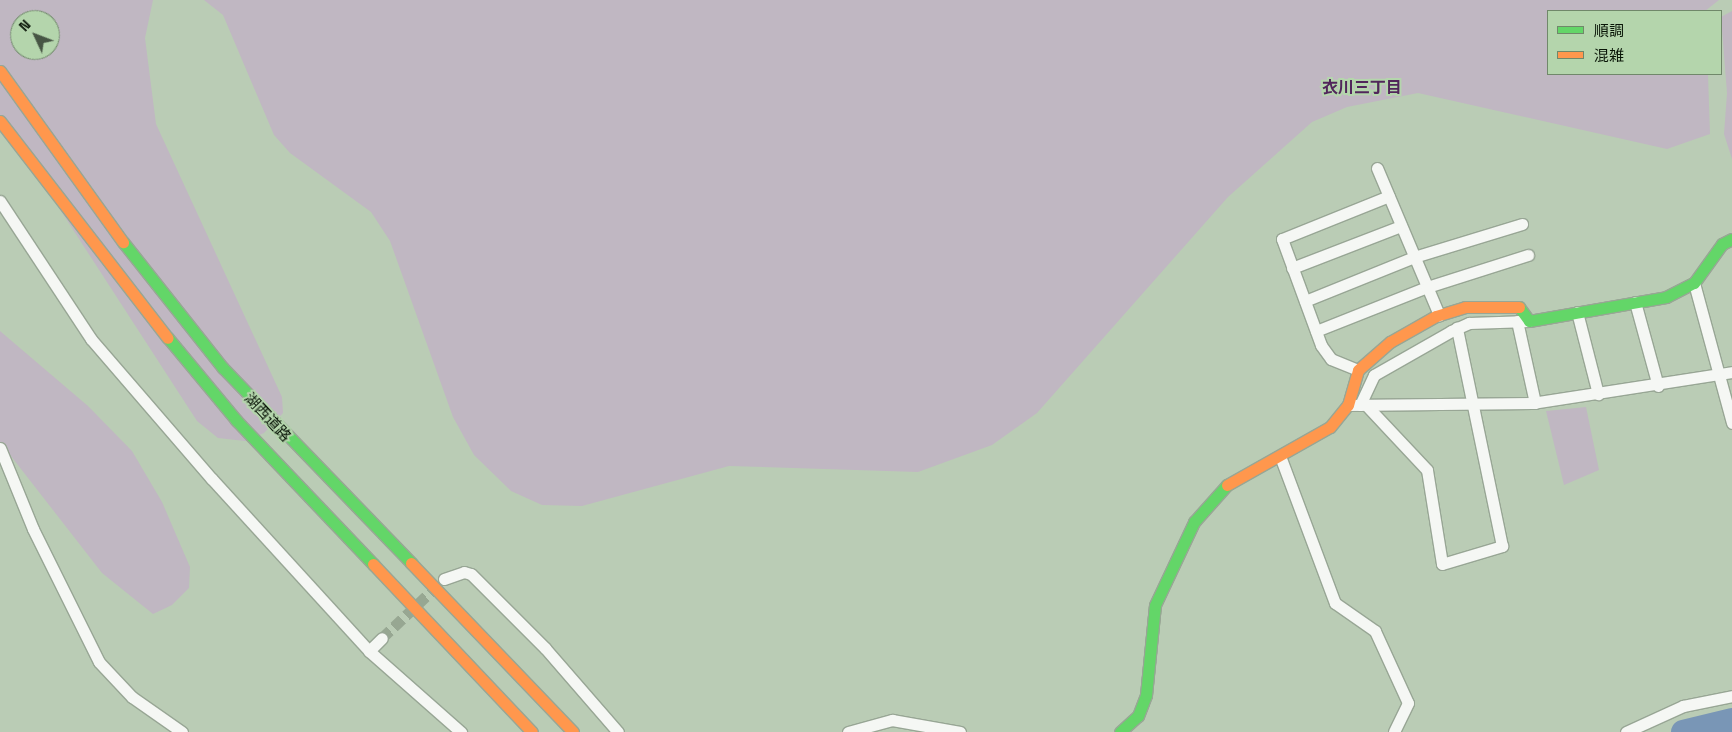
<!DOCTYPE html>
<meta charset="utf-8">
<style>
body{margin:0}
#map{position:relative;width:1732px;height:732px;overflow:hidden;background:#baccb5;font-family:"Space Grotesk","Noto Sans JP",sans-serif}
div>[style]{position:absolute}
.green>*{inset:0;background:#c0b7c2}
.river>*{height:24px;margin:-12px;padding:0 12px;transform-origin:12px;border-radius:12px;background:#7996b6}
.street-tunnel>*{height:11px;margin-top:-5.5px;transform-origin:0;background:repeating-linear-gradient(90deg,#97a792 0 11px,transparent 0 16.5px)}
.roads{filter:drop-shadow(1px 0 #98a695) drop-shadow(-1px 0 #98a695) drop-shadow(0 1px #98a695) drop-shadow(0 -1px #98a695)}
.street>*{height:11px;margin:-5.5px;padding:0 5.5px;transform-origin:5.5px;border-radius:5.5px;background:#f5f7f4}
.fast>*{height:11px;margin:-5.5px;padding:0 5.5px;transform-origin:5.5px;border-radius:5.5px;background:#63d668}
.slow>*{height:11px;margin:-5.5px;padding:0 5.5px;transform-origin:5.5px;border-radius:5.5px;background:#ff974d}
span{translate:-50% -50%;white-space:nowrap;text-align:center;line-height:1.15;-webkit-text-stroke:4px #b4d5ac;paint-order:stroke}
.street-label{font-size:15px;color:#091507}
.neighbourhood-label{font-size:16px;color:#51265b;font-weight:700}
.legend{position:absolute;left:1547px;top:10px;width:175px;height:65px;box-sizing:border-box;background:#b4d5ac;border:1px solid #70886a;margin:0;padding:6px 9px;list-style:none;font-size:15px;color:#091507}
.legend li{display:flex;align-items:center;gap:10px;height:25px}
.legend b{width:25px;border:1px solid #70886a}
.north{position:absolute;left:10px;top:10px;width:50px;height:50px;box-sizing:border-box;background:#b4d5ac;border:1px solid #70886a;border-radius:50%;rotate:313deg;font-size:14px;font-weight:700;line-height:20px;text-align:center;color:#091507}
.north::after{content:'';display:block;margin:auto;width:18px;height:22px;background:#475544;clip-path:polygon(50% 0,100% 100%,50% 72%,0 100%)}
</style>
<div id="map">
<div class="green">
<div style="clip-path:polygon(evenodd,0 0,153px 0,145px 38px,156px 124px,282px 397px,283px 413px,264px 433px,245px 441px,218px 438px,197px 421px,0 117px,0 0,20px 20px,50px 20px,50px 50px,20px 50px,20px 20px)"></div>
<div style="clip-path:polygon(204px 0,1719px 0,1705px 11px,1548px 11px,1548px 74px,1708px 74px,1710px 134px,1667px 149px,1418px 93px,1347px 107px,1312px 122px,1228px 197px,1037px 413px,992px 445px,918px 472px,729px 466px,582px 506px,542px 505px,511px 491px,474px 455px,453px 417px,390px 241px,371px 212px,290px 153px,274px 135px,223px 15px)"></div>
<div style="clip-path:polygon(1732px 11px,1732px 159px,1724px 134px,1727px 93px,1721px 17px)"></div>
<div style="clip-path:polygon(0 331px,88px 406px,132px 451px,162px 502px,190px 567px,189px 588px,172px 605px,153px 614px,102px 573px,0 442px)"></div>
<div style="clip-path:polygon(1586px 407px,1599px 470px,1564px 485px,1546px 411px)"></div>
</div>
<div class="river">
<div style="left:1683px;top:732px;width:50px;rotate:-13.8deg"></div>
</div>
<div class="street-tunnel">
<div style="left:382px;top:638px;width:76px;rotate:-43.4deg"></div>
</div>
<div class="roads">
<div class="street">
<div style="left:1377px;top:168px;width:160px;rotate:67.1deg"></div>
<div style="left:0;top:201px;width:165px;rotate:56.6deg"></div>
<div style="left:91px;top:339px;width:185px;rotate:49.2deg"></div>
<div style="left:212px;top:479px;width:233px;rotate:47.6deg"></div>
<div style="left:369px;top:651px;width:123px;rotate:41.4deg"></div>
<div style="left:1292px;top:268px;width:117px;rotate:-21.1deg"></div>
<div style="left:1694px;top:283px;width:145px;rotate:74.8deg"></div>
<div style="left:1305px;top:301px;width:118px;rotate:-22deg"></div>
<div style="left:1414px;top:257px;width:113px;rotate:-17deg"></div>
<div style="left:1635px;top:302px;width:87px;rotate:74.7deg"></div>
<div style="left:1577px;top:312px;width:85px;rotate:75.6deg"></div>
<div style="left:1517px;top:321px;width:84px;rotate:77.6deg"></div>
<div style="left:1316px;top:331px;width:119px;rotate:-21.6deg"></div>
<div style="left:1427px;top:287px;width:106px;rotate:-17.6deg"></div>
<div style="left:1358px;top:370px;width:29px;rotate:-158deg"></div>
<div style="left:1331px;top:359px;width:17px;rotate:-126deg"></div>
<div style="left:1321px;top:345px;width:113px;rotate:-110.2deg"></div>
<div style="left:1282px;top:239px;width:115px;rotate:-21.9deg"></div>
<div style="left:1348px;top:405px;width:184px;rotate:-0.6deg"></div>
<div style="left:1532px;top:403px;width:202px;rotate:-8.8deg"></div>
<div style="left:1360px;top:405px;width:33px;rotate:-65deg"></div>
<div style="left:1374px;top:375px;width:89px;rotate:-29.7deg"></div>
<div style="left:1451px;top:331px;width:20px;rotate:-24deg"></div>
<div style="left:1469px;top:323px;width:60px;rotate:-1.9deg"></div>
<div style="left:1366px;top:405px;width:89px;rotate:46.8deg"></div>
<div style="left:1427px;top:470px;width:95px;rotate:80.9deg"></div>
<div style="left:1442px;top:564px;width:63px;rotate:-16.7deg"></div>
<div style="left:1502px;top:546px;width:223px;rotate:-101.7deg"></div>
<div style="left:0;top:448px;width:87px;rotate:67.8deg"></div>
<div style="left:33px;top:529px;width:148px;rotate:63.6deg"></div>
<div style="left:99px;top:662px;width:48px;rotate:46.7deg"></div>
<div style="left:132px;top:697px;width:61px;rotate:35deg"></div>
<div style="left:1280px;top:456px;width:157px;rotate:69.5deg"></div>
<div style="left:1335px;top:603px;width:49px;rotate:35deg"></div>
<div style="left:1375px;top:631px;width:79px;rotate:65.4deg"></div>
<div style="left:1408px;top:703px;width:32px;rotate:116deg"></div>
<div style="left:444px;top:579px;width:21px;rotate:-19deg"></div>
<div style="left:464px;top:572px;width:7px;rotate:16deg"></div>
<div style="left:471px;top:574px;width:105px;rotate:45deg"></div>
<div style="left:545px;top:648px;width:111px;rotate:49deg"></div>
<div style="left:369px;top:651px;width:18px;rotate:-45deg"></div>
<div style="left:848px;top:732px;width:46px;rotate:-15.3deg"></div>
<div style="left:892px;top:720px;width:69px;rotate:10deg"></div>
<div style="left:1626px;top:732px;width:63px;rotate:-24.5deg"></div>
<div style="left:1683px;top:706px;width:50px;rotate:-11.5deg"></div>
</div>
<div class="fast">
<div style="left:123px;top:242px;width:161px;rotate:51.6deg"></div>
<div style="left:223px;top:368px;width:271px;rotate:46deg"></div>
<div style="left:1519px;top:307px;width:17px;rotate:54deg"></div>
<div style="left:1529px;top:321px;width:139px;rotate:-9.9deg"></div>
<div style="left:1666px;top:297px;width:31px;rotate:-27deg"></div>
<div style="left:1694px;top:283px;width:48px;rotate:-54.3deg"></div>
<div style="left:1722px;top:244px;width:11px;rotate:-27deg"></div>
<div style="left:168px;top:338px;width:107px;rotate:50.3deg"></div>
<div style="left:236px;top:420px;width:199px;rotate:46.4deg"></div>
<div style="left:1120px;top:732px;width:24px;rotate:-42deg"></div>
<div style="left:1138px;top:716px;width:22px;rotate:-69deg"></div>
<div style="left:1146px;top:695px;width:90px;rotate:-84.3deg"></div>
<div style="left:1155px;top:605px;width:92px;rotate:-64.8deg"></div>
<div style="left:1194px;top:522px;width:50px;rotate:-48.3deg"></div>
</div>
<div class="slow">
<div style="left:0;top:71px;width:211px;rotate:54.3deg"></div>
<div style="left:0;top:121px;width:274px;rotate:52.3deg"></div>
<div style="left:1227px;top:485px;width:118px;rotate:-29.4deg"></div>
<div style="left:1330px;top:427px;width:28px;rotate:-51deg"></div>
<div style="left:1348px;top:405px;width:36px;rotate:-74deg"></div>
<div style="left:1358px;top:370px;width:43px;rotate:-41.2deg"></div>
<div style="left:1390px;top:342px;width:53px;rotate:-29.5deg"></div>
<div style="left:1436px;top:316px;width:30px;rotate:-17deg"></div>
<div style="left:1465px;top:307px;width:54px"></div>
<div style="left:411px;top:563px;width:234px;rotate:46.2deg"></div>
<div style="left:373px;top:564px;width:231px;rotate:46.6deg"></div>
</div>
</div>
<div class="street-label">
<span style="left:268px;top:417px;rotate:47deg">湖西道路</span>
</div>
<div class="neighbourhood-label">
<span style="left:1362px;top:88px">衣川三丁目</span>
</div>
<ul class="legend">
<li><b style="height:6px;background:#63d668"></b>順調</li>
<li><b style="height:6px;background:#ff974d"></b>混雑</li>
</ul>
<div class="north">N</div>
</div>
